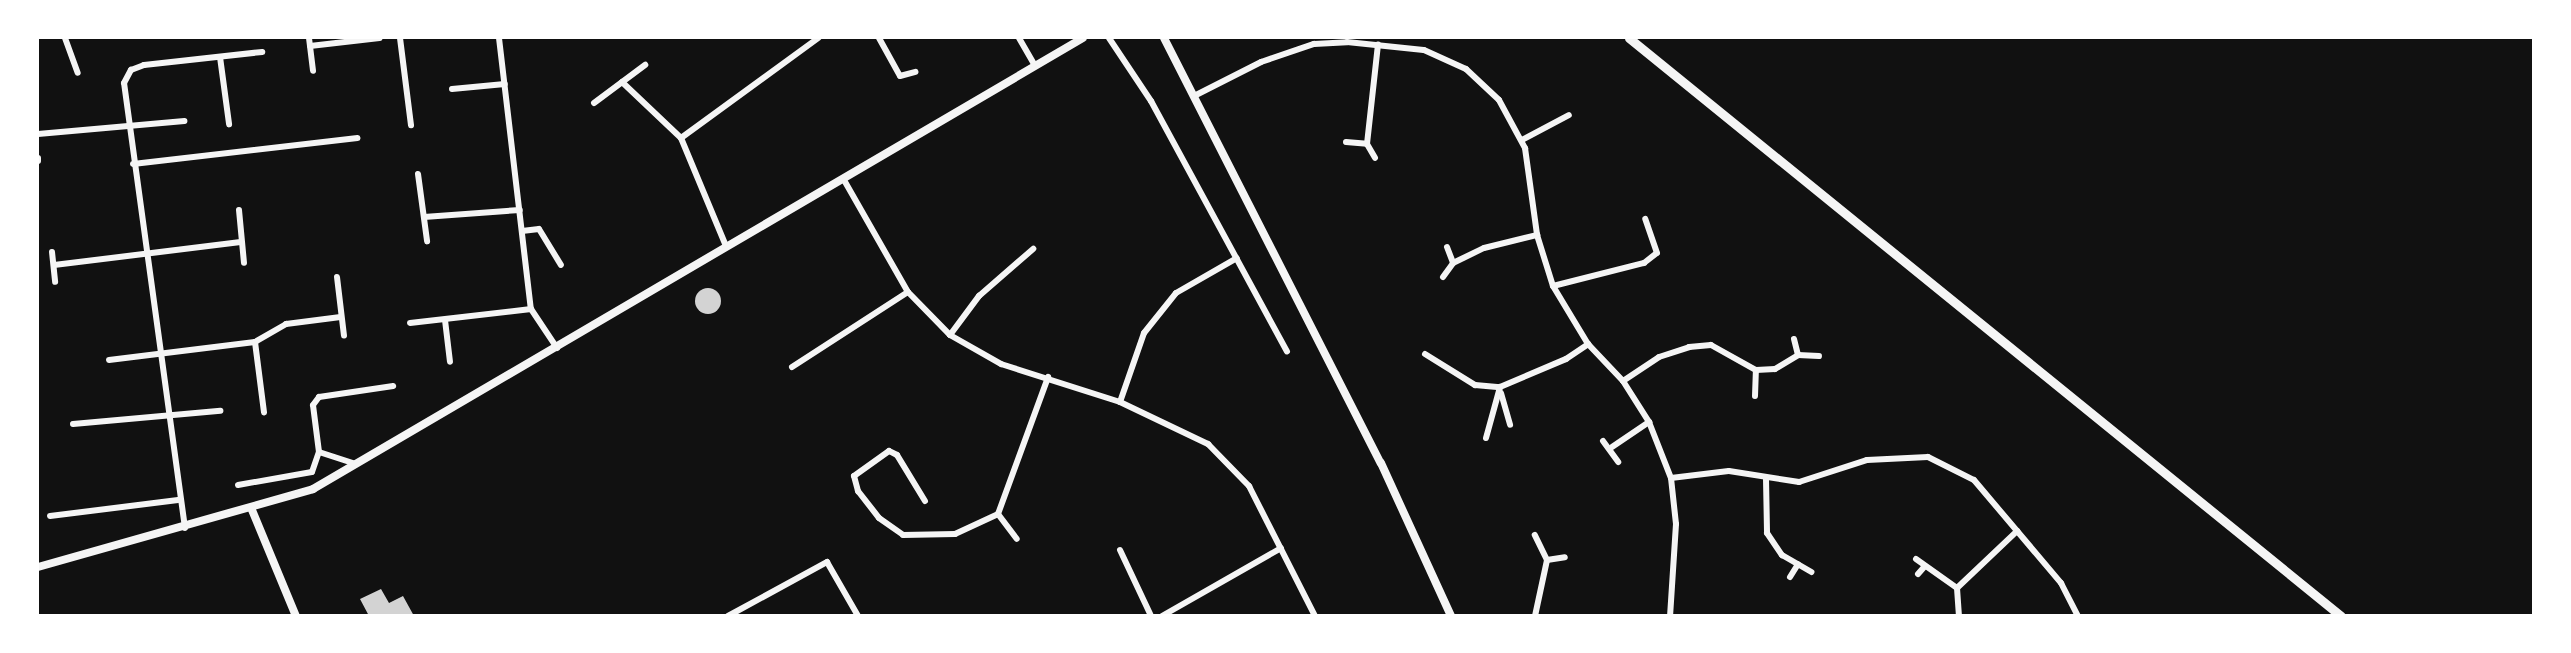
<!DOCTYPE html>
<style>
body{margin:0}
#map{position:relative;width:2571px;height:653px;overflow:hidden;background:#111;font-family:"Alegreya Sans",sans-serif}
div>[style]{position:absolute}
.building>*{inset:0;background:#d3d3d3}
.round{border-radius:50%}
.minor>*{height:6px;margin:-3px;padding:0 3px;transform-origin:3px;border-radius:3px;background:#f5f5f5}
.tertiary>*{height:8px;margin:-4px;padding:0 4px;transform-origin:4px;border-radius:4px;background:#f5f5f5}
.trunk>*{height:9px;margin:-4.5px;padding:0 4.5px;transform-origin:4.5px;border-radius:4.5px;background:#f5f5f5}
span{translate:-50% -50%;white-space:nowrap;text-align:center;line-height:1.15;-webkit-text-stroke:4.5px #fff;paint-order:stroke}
.frame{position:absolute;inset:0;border:39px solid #fff;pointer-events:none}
</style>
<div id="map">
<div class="building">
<div class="round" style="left:695px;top:288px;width:26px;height:26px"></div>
<div style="clip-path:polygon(381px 589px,389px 603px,403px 596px,414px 616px,369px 616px,360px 599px)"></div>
</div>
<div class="minor">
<div style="left:65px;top:38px;width:37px;rotate:70deg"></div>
<div style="left:309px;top:38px;width:33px;rotate:83deg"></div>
<div style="left:400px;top:38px;width:88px;rotate:82.8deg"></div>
<div style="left:499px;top:38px;width:273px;rotate:83.3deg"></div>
<div style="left:531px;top:309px;width:47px;rotate:56.3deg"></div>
<div style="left:879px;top:38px;width:43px;rotate:61.1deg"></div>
<div style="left:900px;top:76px;width:16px;rotate:-15deg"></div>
<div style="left:1019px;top:38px;width:32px;rotate:60deg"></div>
<div style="left:1109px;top:38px;width:76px;rotate:56.3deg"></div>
<div style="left:1151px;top:101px;width:285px;rotate:61.5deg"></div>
<div style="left:310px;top:46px;width:70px;rotate:-6.5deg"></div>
<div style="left:220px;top:57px;width:68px;rotate:82.3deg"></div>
<div style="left:622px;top:82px;width:81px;rotate:43.5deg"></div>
<div style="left:681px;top:138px;width:117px;rotate:67.4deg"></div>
<div style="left:452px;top:89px;width:53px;rotate:-5.4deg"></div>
<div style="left:1196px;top:95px;width:73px;rotate:-26.9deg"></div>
<div style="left:1261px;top:62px;width:56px;rotate:-18.8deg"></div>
<div style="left:1314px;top:44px;width:33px;rotate:-3deg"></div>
<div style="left:1347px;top:42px;width:77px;rotate:5.9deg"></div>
<div style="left:1424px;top:50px;width:46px;rotate:24.3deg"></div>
<div style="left:1466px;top:69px;width:45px;rotate:43.2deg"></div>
<div style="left:1499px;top:100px;width:55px;rotate:61.6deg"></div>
<div style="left:1525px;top:148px;width:88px;rotate:82.1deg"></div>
<div style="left:1537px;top:235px;width:53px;rotate:72.6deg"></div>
<div style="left:1553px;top:286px;width:68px;rotate:58.9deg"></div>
<div style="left:1588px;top:344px;width:51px;rotate:46.6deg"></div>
<div style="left:1623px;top:381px;width:49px;rotate:57.6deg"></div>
<div style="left:1649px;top:422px;width:60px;rotate:68.6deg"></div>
<div style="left:1671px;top:478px;width:46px;rotate:83.8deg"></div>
<div style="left:1676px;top:524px;width:92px;rotate:93.7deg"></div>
<div style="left:594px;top:103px;width:64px;rotate:-36.7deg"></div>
<div style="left:38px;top:134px;width:147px;rotate:-5.1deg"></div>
<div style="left:681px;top:138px;width:170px;rotate:-36.1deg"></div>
<div style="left:1522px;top:140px;width:53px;rotate:-28deg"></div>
<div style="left:1346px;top:142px;width:21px;rotate:5deg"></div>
<div style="left:1367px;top:144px;width:16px;rotate:60deg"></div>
<div style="left:1367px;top:144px;width:100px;rotate:-83.7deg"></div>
<div style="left:38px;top:158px;width:3px;rotate:90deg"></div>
<div style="left:133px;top:164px;width:226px;rotate:-6.6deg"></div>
<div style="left:418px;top:174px;width:68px;rotate:82.3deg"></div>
<div style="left:844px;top:180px;width:129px;rotate:60.3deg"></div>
<div style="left:908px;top:292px;width:60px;rotate:45.7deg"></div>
<div style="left:950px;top:335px;width:59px;rotate:29.6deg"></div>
<div style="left:1001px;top:364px;width:125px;rotate:17.7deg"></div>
<div style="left:1120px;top:402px;width:98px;rotate:25.5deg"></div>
<div style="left:1208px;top:444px;width:59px;rotate:45.7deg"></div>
<div style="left:1249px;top:486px;width:146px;rotate:63.1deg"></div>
<div style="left:239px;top:210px;width:53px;rotate:84.6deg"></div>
<div style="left:424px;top:217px;width:96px;rotate:-4.2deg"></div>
<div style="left:522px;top:231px;width:17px;rotate:-7deg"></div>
<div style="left:539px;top:229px;width:42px;rotate:58.6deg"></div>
<div style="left:1447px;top:247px;width:17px;rotate:69deg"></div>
<div style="left:52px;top:252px;width:30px;rotate:84deg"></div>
<div style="left:54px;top:265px;width:188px;rotate:-7deg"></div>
<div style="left:337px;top:277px;width:59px;rotate:83.2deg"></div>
<div style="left:1443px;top:277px;width:17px;rotate:-54deg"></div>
<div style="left:1453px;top:263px;width:34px;rotate:-26deg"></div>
<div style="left:1484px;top:248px;width:55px;rotate:-13.8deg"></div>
<div style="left:1553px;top:286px;width:94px;rotate:-14.2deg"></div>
<div style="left:1644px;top:263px;width:16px;rotate:-38deg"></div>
<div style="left:1657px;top:253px;width:36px;rotate:-109deg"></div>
<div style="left:445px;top:320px;width:42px;rotate:83.2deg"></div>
<div style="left:410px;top:323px;width:122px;rotate:-6.6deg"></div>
<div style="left:950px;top:335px;width:49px;rotate:-53.4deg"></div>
<div style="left:979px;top:296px;width:72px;rotate:-41deg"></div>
<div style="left:1794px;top:339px;width:16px;rotate:76deg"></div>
<div style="left:1798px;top:355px;width:21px;rotate:3deg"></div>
<div style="left:255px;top:342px;width:71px;rotate:82.7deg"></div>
<div style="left:1425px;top:354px;width:59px;rotate:31.8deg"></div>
<div style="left:1475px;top:385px;width:25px;rotate:5deg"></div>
<div style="left:1500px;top:387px;width:72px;rotate:-23deg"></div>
<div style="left:1566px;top:359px;width:27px;rotate:-34deg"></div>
<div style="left:109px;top:360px;width:147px;rotate:-7deg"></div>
<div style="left:255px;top:342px;width:36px;rotate:-30deg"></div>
<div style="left:286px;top:324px;width:55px;rotate:-7.3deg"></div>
<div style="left:792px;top:367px;width:138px;rotate:-32.9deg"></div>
<div style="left:1623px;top:381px;width:43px;rotate:-33.7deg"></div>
<div style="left:1659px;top:357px;width:32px;rotate:-18deg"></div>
<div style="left:1689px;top:347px;width:22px;rotate:-5deg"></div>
<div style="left:1711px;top:345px;width:51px;rotate:29.1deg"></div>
<div style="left:1756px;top:370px;width:19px;rotate:-3deg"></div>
<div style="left:1775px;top:369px;width:27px;rotate:-31deg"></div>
<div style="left:1501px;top:393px;width:33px;rotate:74deg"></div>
<div style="left:1755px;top:396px;width:26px;rotate:-88deg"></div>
<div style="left:1120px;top:402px;width:73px;rotate:-70.8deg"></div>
<div style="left:1144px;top:333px;width:51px;rotate:-51.3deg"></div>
<div style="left:1176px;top:293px;width:70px;rotate:-29.8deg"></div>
<div style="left:73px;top:424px;width:148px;rotate:-5.1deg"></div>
<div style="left:1486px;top:438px;width:53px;rotate:-74.6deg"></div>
<div style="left:1603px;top:441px;width:26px;rotate:54deg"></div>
<div style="left:1612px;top:447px;width:45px;rotate:-34deg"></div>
<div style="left:319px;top:452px;width:47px;rotate:-97.3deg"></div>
<div style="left:313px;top:405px;width:10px;rotate:-53deg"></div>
<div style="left:319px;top:397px;width:75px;rotate:-8.5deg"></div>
<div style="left:1671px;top:478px;width:58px;rotate:-6.9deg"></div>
<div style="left:1729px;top:471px;width:71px;rotate:8.9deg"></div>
<div style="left:1799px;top:482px;width:71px;rotate:-17.9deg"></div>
<div style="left:1867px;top:460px;width:61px;rotate:-2.8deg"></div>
<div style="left:1928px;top:457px;width:51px;rotate:26.6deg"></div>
<div style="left:1974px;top:480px;width:135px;rotate:49.8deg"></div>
<div style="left:2061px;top:583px;width:37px;rotate:63deg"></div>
<div style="left:1766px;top:479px;width:54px;rotate:88.9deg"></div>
<div style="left:1767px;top:533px;width:27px;rotate:56deg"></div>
<div style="left:1782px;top:555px;width:34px;rotate:30deg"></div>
<div style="left:238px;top:485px;width:75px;rotate:-10deg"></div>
<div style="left:312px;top:472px;width:21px;rotate:-71deg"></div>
<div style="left:319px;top:452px;width:38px;rotate:18deg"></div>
<div style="left:925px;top:501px;width:54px;rotate:-121.3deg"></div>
<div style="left:897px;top:455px;width:9px;rotate:-153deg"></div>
<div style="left:889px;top:451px;width:43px;rotate:144.5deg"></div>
<div style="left:854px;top:476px;width:16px;rotate:75deg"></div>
<div style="left:858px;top:491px;width:34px;rotate:52deg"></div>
<div style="left:879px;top:518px;width:29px;rotate:35deg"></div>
<div style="left:903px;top:535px;width:52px;rotate:-1.1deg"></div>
<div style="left:955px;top:534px;width:47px;rotate:-24.9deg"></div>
<div style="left:998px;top:514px;width:146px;rotate:-69.9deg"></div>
<div style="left:998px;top:514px;width:31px;rotate:53deg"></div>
<div style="left:50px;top:516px;width:129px;rotate:-7.1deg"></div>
<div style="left:185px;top:528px;width:449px;rotate:-97.8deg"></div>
<div style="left:124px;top:83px;width:15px;rotate:-62deg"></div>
<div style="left:131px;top:70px;width:14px;rotate:-21deg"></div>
<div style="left:144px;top:65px;width:119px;rotate:-6.3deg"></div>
<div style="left:1120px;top:550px;width:73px;rotate:64.8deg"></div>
<div style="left:1916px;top:559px;width:50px;rotate:35.3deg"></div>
<div style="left:1957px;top:588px;width:28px;rotate:86deg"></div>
<div style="left:1547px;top:560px;width:18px;rotate:-9deg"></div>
<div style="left:1918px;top:574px;width:9px;rotate:-49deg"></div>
<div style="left:1790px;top:577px;width:15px;rotate:-58deg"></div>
<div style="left:1957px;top:588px;width:83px;rotate:-43.5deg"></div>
<div style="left:728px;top:616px;width:113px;rotate:-28.6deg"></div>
<div style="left:827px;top:562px;width:62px;rotate:60.1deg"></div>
<div style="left:1162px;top:616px;width:137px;rotate:-29.7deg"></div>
<div style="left:1535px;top:616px;width:57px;rotate:-77.9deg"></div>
<div style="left:1547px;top:560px;width:28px;rotate:-116deg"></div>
</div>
<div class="tertiary">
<div style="left:1164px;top:38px;width:477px;rotate:63deg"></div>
<div style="left:1381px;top:463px;width:168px;rotate:65.4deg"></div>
<div style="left:252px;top:510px;width:115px;rotate:67.5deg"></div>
<div style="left:38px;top:567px;width:286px;rotate:-15.8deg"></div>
<div style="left:313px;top:489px;width:892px;rotate:-30.36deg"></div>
</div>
<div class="trunk">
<div style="left:1629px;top:38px;width:917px;rotate:39.07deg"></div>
</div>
<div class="frame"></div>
</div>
